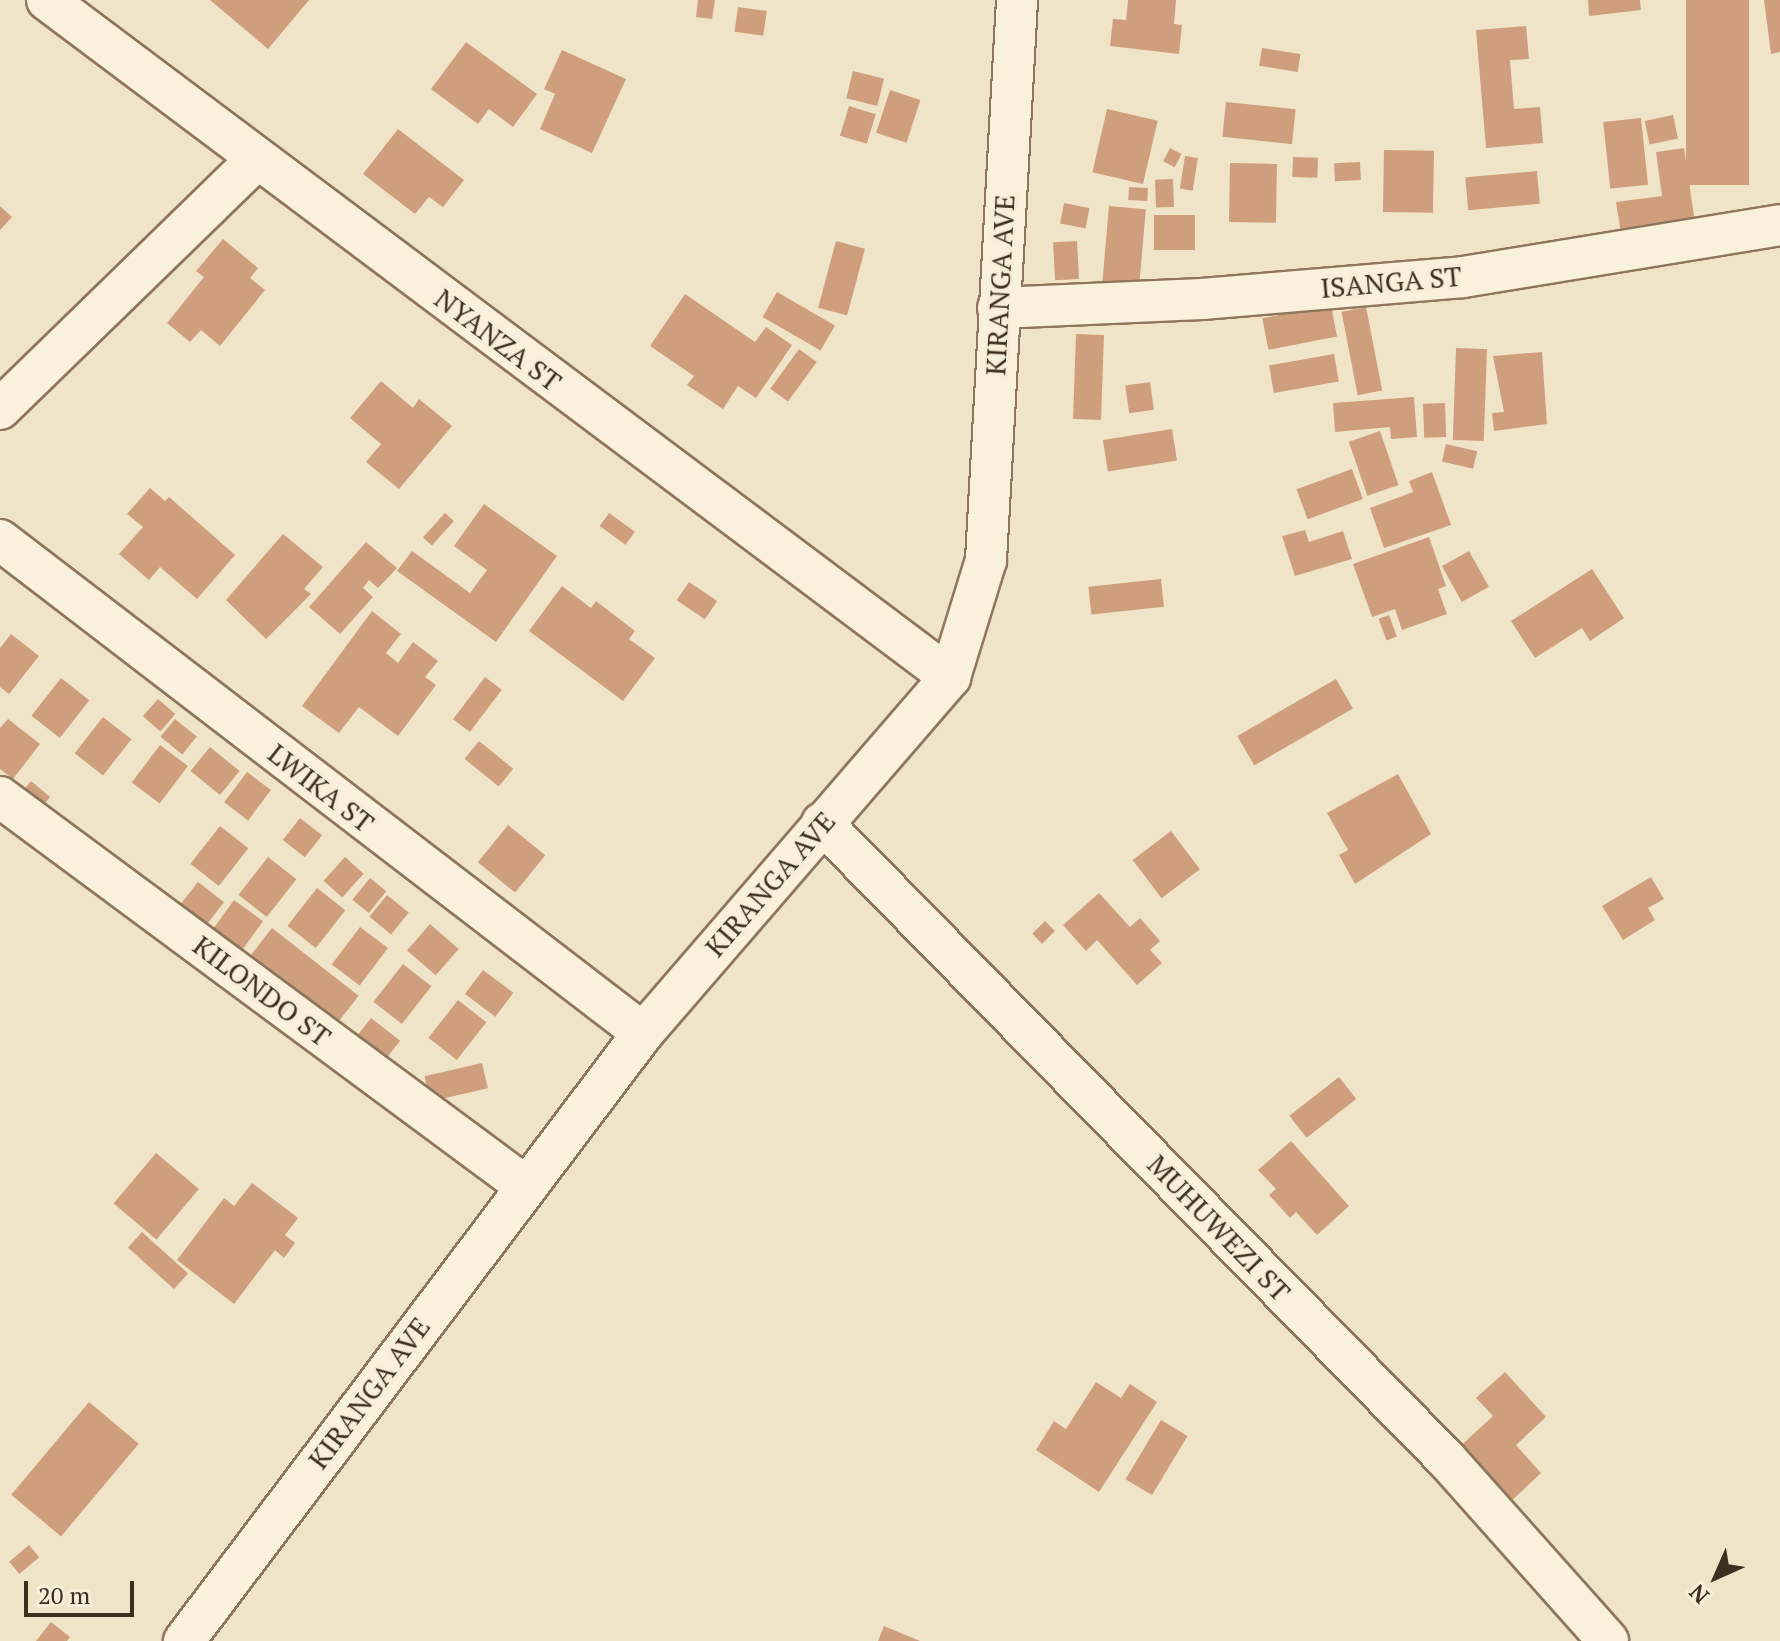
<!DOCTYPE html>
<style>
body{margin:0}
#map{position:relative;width:1780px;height:1641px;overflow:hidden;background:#f0e4c8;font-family:"PT Serif",serif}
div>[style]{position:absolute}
.building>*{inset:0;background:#cf9f7d;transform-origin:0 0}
.roads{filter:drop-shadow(2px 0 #8d765c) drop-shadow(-2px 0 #8d765c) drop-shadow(0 2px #8d765c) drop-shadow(0 -2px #8d765c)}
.minor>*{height:40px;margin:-20px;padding:0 20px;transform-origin:20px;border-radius:20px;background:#faf1dc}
span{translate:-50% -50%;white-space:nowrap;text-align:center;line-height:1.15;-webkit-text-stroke:6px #f7eed8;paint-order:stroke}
.street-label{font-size:28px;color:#3d2e20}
.north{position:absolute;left:1676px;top:1537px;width:80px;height:80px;-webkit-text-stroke:6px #f7eed8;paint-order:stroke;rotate:225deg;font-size:22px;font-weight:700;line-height:32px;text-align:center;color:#3d2e20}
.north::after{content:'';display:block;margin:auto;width:28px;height:36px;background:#3d2e20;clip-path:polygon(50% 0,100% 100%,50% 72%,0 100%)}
.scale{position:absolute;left:24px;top:1581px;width:110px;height:36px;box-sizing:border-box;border:4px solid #3d2e20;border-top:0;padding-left:10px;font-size:24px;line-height:28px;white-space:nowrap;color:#3d2e20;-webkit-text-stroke:6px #f7eed8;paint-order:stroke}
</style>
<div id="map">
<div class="building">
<div style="clip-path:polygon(210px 0,309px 0,268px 49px)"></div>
<div style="clip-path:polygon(698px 0,715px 0,712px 19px,696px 17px)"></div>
<div style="clip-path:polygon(1128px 0,1176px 0,1174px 24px,1182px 25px,1179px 54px,1110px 46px,1113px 19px,1126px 20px)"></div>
<div style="clip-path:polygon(1588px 0,1640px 0,1641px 10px,1589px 16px)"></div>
<div style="left:1686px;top:0;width:63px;height:185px"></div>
<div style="clip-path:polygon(1764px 0,1780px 0,1780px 52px,1771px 54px)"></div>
<div style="left:738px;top:7px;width:29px;height:25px;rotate:8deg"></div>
<div style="clip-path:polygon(1526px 26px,1529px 59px,1510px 60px,1514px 109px,1540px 107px,1543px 143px,1486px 148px,1476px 30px)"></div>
<div style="clip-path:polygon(466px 42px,537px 94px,513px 127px,489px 109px,478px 124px,431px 89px)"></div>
<div style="left:1262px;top:48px;width:39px;height:18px;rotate:9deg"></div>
<div style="clip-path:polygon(562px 50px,626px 79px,592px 153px,540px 129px,555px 94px,544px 89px)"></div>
<div style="left:853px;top:71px;width:32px;height:28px;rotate:14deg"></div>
<div style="left:890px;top:90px;width:32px;height:45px;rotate:18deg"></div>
<div style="left:1226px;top:102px;width:70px;height:35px;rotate:6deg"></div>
<div style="left:849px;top:106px;width:28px;height:31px;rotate:17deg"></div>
<div style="left:1107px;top:109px;width:52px;height:65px;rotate:13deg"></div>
<div style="left:1673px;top:115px;width:24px;height:29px;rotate:78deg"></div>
<div style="left:1641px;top:118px;width:67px;height:38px;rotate:84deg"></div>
<div style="clip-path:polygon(398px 129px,464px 180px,443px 207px,429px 197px,415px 214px,363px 174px)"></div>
<div style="left:1170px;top:148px;width:13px;height:15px;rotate:27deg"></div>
<div style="clip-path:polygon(1684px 148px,1695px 223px,1621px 233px,1616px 202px,1662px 196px,1656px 152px)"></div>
<div style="left:1384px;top:150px;width:50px;height:62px;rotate:1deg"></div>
<div style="left:1185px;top:156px;width:13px;height:33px;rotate:9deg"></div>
<div style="left:1293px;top:157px;width:25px;height:20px;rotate:2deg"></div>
<div style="left:1360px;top:162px;width:18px;height:26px;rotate:87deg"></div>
<div style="left:1230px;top:163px;width:47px;height:59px;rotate:1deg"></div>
<div style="left:1537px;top:171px;width:33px;height:72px;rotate:85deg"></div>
<div style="left:1173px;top:179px;width:28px;height:18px;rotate:88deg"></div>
<div style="left:1129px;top:187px;width:19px;height:13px;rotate:3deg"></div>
<div style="left:1064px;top:203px;width:26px;height:21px;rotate:11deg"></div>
<div style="clip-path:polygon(0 206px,12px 217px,0 230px)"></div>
<div style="left:1109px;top:206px;width:37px;height:81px;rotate:5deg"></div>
<div style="left:1154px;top:215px;width:41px;height:35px"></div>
<div style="clip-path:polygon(223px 239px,258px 268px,250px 278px,265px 290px,220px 346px,201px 330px,190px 342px,167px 323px,204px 277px,196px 271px)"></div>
<div style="left:836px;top:241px;width:30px;height:69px;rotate:15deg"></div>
<div style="left:1077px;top:241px;width:38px;height:24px;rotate:87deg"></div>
<div style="left:777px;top:292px;width:67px;height:29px;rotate:30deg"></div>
<div style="clip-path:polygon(685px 294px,755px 342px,766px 327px,792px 345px,756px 398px,738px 386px,723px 409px,687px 385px,694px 376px,650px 346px)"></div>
<div style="left:1331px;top:305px;width:32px;height:70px;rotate:79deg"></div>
<div style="left:1366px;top:307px;width:85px;height:25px;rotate:79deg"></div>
<div style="left:1076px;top:334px;width:28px;height:85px;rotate:2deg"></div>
<div style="left:1456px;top:348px;width:31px;height:92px;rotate:2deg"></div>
<div style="left:799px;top:349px;width:22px;height:49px;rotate:36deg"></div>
<div style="clip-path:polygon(1542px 352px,1547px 424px,1494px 431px,1492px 413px,1504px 412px,1493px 356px)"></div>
<div style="left:1334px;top:354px;width:28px;height:66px;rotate:80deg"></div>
<div style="clip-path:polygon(381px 381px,413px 408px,419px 399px,452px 426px,399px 489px,366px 462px,381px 444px,350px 418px)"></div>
<div style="left:1150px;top:382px;width:28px;height:25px;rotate:82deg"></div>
<div style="clip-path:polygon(1414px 397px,1417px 437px,1391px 439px,1390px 427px,1335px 432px,1333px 403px)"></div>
<div style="left:1445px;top:403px;width:34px;height:22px;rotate:88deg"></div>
<div style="left:1172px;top:429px;width:32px;height:70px;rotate:81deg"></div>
<div style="left:1380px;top:431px;width:57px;height:33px;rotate:71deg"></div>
<div style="left:1446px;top:444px;width:32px;height:18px;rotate:13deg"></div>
<div style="left:1352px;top:469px;width:32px;height:59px;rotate:70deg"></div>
<div style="clip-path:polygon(1432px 472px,1451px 525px,1384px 548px,1370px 508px,1413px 492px,1409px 481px)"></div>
<div style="clip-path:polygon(150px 488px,165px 501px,169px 497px,235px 555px,197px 599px,160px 567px,149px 580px,119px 554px,143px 527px,127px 514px)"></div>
<div style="clip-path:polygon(484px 504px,557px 556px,496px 642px,397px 571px,412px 551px,470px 593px,487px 570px,454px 546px)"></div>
<div style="left:445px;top:513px;width:12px;height:33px;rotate:42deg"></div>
<div style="left:609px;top:513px;width:32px;height:16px;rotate:36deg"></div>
<div style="clip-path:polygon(1305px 530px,1309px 542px,1343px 531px,1352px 559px,1295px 576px,1282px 536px)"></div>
<div style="clip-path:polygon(283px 534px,323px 567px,304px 589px,311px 594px,266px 639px,226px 600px)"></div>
<div style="clip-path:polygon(1429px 537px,1446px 586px,1438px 589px,1447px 614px,1402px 630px,1395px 609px,1372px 617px,1353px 564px)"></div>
<div style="clip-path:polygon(366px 542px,397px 568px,378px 588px,369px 580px,363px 588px,373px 597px,340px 634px,309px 607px)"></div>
<div style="left:1469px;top:551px;width:41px;height:31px;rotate:61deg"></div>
<div style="clip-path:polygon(1592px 569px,1624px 618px,1590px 641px,1582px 628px,1535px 658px,1511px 621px)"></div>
<div style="left:1161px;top:579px;width:28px;height:73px;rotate:84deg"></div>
<div style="left:689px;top:582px;width:34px;height:22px;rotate:34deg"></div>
<div style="clip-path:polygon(562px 586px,591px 608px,596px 601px,635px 631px,629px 639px,655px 658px,623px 701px,529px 631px)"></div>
<div style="clip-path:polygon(372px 611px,401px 634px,386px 653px,398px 663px,413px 642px,438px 661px,425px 677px,436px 685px,398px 736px,359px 707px,339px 733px,302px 706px)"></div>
<div style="left:1389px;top:615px;width:23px;height:11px;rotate:70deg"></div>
<div style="clip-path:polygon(11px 634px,39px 656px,9px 694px,0 687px,0 648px)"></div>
<div style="left:485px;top:677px;width:21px;height:53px;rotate:37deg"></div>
<div style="left:61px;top:678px;width:36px;height:48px;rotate:38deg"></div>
<div style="left:1336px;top:679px;width:34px;height:114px;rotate:60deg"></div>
<div style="left:158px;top:699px;width:23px;height:23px;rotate:41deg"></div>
<div style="left:103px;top:717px;width:36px;height:46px;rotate:38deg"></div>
<div style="clip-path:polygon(8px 719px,40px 744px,13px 779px,0 769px,0 728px)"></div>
<div style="left:175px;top:719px;width:28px;height:23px;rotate:39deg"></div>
<div style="left:479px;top:741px;width:44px;height:23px;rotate:39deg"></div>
<div style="left:160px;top:745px;width:35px;height:47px;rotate:37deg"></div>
<div style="left:210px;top:747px;width:38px;height:31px;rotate:39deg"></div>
<div style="left:247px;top:772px;width:30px;height:38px;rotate:37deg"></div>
<div style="clip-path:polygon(1398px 774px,1431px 834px,1355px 884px,1339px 855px,1348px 850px,1327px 813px)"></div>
<div style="left:31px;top:781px;width:25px;height:12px;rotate:40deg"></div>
<div style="left:300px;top:818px;width:28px;height:28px;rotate:38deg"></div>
<div style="left:508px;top:825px;width:48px;height:48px;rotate:39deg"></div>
<div style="left:220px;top:826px;width:36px;height:48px;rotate:38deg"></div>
<div style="left:1171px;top:831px;width:48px;height:48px;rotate:53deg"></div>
<div style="left:268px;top:857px;width:36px;height:48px;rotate:38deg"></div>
<div style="left:345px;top:857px;width:25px;height:32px;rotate:42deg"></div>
<div style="clip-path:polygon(1651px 877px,1664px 899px,1648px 908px,1655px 920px,1623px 940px,1602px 906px)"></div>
<div style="left:370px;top:878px;width:21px;height:28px;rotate:39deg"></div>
<div style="left:198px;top:882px;width:33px;height:42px;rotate:38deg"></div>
<div style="left:317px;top:888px;width:36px;height:48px;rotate:38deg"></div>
<div style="clip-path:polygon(1099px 893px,1130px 927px,1140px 918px,1160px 941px,1150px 950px,1162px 963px,1137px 985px,1097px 940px,1086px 951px,1063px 925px)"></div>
<div style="left:387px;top:895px;width:28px;height:28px;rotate:39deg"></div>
<div style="left:234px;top:900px;width:36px;height:49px;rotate:36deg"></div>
<div style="left:1045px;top:921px;width:14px;height:18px;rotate:45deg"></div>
<div style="left:430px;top:924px;width:38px;height:35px;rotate:41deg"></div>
<div style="left:360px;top:927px;width:35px;height:47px;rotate:37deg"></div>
<div style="left:272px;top:928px;width:110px;height:51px;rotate:38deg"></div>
<div style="left:403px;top:964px;width:36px;height:48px;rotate:38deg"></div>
<div style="left:483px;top:970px;width:38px;height:30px;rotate:37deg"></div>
<div style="left:458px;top:1000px;width:36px;height:48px;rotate:38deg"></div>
<div style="left:371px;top:1018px;width:37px;height:27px;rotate:38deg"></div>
<div style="left:482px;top:1063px;width:26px;height:59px;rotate:77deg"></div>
<div style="left:1339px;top:1077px;width:28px;height:63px;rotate:52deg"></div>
<div style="clip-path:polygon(1291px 1141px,1349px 1206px,1317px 1235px,1296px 1212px,1290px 1218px,1269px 1195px,1276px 1189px,1258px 1170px)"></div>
<div style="left:156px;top:1153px;width:56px;height:66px;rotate:40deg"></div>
<div style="clip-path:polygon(252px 1183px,298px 1218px,285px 1235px,295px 1243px,284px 1258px,275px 1250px,234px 1304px,177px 1260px,224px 1198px,234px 1206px)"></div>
<div style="left:142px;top:1232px;width:62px;height:21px;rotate:42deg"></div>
<div style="clip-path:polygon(1505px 1372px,1546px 1417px,1516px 1445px,1541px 1473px,1506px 1506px,1455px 1451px,1493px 1416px,1476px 1398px)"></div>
<div style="clip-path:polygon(1096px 1382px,1121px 1398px,1130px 1384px,1157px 1402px,1099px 1492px,1036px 1450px,1054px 1421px,1066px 1429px)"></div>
<div style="left:89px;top:1402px;width:65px;height:121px;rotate:40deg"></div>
<div style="left:1161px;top:1420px;width:31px;height:69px;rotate:31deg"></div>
<div style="left:29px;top:1545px;width:16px;height:26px;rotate:50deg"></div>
<div style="clip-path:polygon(51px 1622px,70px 1637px,67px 1641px,36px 1641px)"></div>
<div style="clip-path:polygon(884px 1626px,920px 1641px,878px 1641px)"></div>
</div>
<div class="roads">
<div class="minor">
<div style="left:47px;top:0;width:1129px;rotate:36.86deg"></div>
<div style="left:998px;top:308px;width:204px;rotate:-2.5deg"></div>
<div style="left:1202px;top:299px;width:262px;rotate:-4.8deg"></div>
<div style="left:1463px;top:277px;width:321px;rotate:-9.3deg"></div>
<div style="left:0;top:409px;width:357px;rotate:-44.2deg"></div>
<div style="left:0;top:540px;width:810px;rotate:37.48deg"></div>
<div style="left:0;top:797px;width:652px;rotate:36.52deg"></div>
<div style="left:822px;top:823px;width:892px;rotate:45.54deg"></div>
<div style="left:1447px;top:1460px;width:242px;rotate:48.3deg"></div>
<div style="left:184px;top:1641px;width:762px;rotate:-52.95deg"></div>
<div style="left:643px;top:1033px;width:470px;rotate:-49.2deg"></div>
<div style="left:950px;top:677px;width:122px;rotate:-72.9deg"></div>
<div style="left:986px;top:560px;width:561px;rotate:-86.83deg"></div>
</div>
</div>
<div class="street-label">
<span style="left:1391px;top:282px;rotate:-5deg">ISANGA ST</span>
<span style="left:1000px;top:285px;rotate:-87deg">KIRANGA AVE</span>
<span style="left:498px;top:340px;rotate:37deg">NYANZA ST</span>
<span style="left:321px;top:788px;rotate:38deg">LWIKA ST</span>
<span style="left:770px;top:884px;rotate:-49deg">KIRANGA AVE</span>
<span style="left:262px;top:991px;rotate:37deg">KILONDO ST</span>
<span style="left:1219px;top:1228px;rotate:46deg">MUHUWEZI ST</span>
<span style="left:369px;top:1393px;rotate:-53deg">KIRANGA AVE</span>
</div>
<div class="north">N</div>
<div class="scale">20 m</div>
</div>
